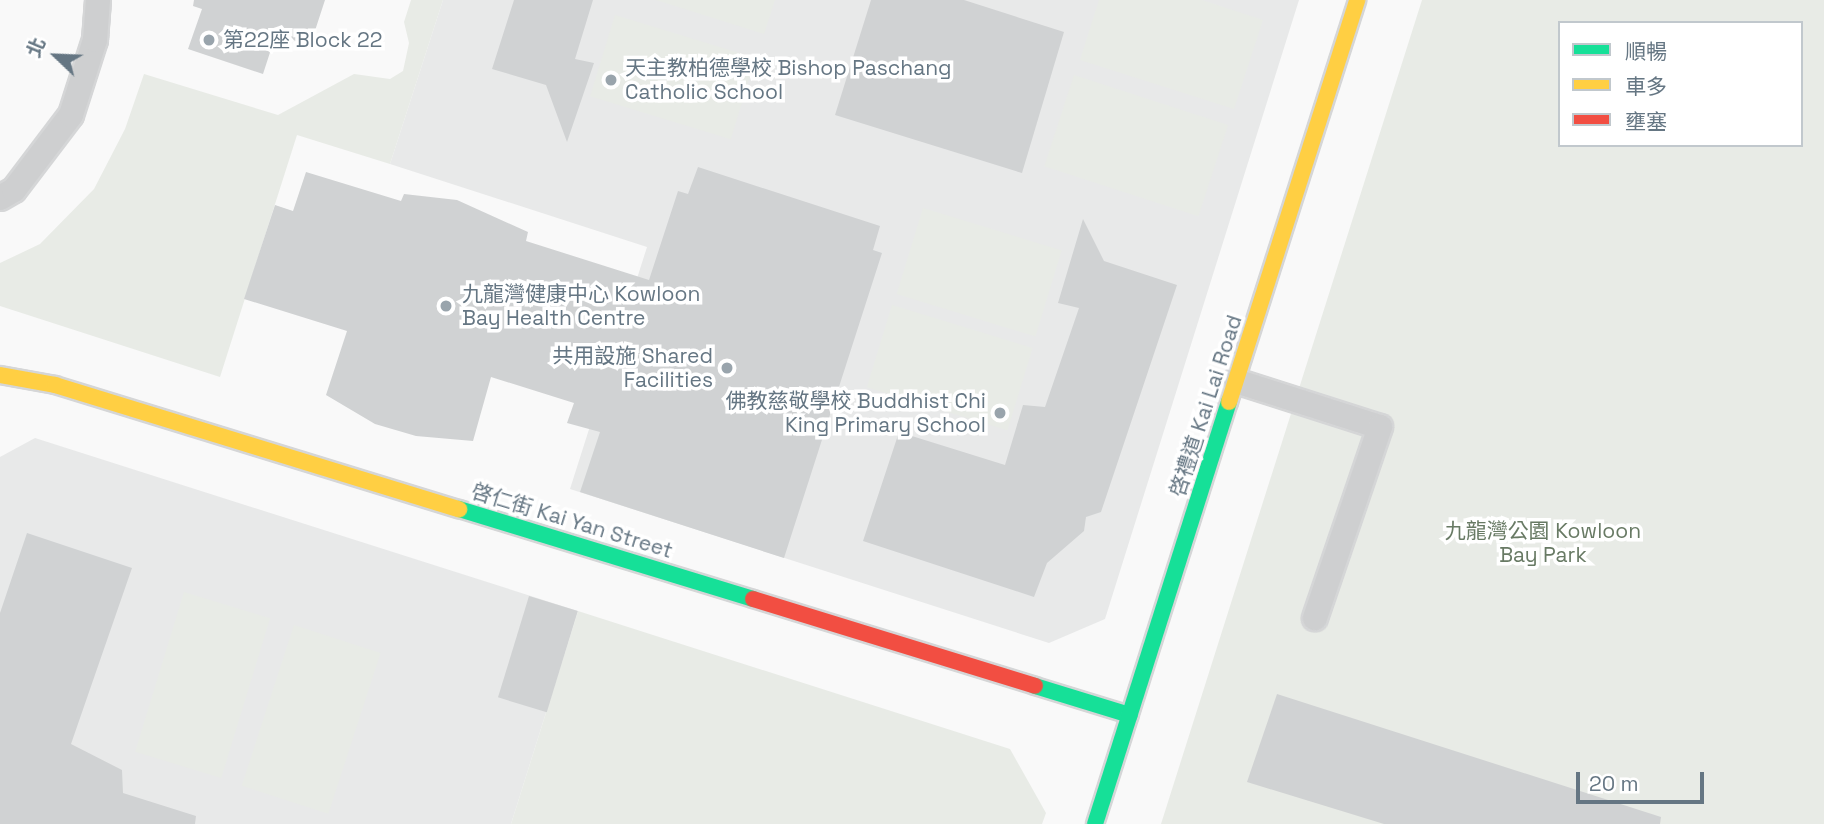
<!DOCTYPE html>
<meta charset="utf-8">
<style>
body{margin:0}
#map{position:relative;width:1824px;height:824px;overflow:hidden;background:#f9f9f9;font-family:"Space Grotesk","Noto Sans TC",sans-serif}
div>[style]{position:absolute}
.built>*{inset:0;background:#e8e9e9}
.green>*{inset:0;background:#e8ebe6;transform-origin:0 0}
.building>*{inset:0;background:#d0d2d3;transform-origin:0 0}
.roads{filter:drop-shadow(2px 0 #d5d6d7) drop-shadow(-2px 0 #d5d6d7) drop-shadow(0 2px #d5d6d7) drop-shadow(0 -2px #d5d6d7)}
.lane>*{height:24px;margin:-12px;padding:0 12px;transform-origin:12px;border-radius:12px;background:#cecfd0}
.fast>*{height:16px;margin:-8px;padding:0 8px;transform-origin:8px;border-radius:8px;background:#16e098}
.slow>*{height:16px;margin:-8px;padding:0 8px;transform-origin:8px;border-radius:8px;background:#ffcf43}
.jam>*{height:16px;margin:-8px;padding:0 8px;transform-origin:8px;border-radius:8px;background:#f24e42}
.dots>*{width:19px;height:19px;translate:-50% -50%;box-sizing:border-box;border:4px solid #fff;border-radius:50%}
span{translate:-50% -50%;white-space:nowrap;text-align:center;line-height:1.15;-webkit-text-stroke:7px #fff;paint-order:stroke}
.poi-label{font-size:21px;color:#657683}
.left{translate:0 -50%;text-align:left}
.right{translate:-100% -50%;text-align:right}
.street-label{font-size:21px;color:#657683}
.park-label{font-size:21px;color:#687a64}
.legend{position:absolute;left:1558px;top:21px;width:245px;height:126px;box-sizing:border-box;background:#fff;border:2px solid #c1c8cd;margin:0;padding:9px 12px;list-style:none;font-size:21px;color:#657683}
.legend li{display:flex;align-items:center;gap:14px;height:35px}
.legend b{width:35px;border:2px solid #c1c8cd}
.north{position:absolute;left:21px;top:21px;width:70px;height:70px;-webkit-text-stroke:5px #fff;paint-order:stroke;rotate:293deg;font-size:19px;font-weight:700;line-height:28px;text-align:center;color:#657683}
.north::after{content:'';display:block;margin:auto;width:24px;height:32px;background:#657683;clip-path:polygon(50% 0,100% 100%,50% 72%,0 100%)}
.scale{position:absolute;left:1576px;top:772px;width:128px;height:32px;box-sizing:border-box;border:4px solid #657683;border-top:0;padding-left:9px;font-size:21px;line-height:24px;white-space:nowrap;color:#657683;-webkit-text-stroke:5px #fff;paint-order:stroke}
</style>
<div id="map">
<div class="built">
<div style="clip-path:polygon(443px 0,1299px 0,1105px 619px,1049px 643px,570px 489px,647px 247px,390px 164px)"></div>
<div style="clip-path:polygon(35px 438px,578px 611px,511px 824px,0 824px,0 457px)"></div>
</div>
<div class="green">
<div style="clip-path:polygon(411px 0,443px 0,390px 164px,297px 135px,220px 377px,0 306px,0 263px,40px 244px,94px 189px,125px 129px,144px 74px,278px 115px,354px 74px,390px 79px,403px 71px,409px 43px,404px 22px)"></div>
<div style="clip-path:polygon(656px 0,775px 0,764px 34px)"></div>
<div style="clip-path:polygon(1099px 0,1202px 0,1263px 20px,1234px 109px,1080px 60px)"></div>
<div style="clip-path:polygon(evenodd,1422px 0,1824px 0,1824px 824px,1161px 824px,1422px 0,1560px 23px,1801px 23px,1801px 145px,1560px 145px,1560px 23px)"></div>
<div style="left:615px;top:15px;width:147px;height:85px;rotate:17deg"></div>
<div style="left:1074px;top:75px;width:162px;height:96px;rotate:18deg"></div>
<div style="left:923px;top:208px;width:145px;height:90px;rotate:17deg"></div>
<div style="left:892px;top:305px;width:147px;height:86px;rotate:17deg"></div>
<div style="left:184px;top:592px;width:90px;height:167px;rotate:17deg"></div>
<div style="clip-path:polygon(578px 611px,1010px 749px,1046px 813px,1042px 824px,511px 824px)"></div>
<div style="left:294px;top:625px;width:91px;height:169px;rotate:18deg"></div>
</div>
<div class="building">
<div style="clip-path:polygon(194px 0,325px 0,310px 46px,276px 34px,263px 74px,188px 49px,202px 9px,193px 6px)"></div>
<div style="clip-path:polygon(514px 0,593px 0,575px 59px,594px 63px,567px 142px,546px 85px,492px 69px)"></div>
<div style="clip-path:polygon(871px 0,964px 0,1064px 32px,1022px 173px,835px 115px)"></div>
<div style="clip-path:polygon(698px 167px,880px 226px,873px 250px,882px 253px,784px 558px,580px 492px,600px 432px,567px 423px,574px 403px,491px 377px,473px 441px,416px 436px,375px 424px,326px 395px,347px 331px,244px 299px,275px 205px,293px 211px,306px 172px,401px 201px,404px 194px,457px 200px,528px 232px,526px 241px,649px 280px,678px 191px,688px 194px)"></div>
<div style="clip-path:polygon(1083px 219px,1104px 261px,1177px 285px,1101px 512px,1086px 517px,1084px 531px,1047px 563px,1034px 597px,863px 541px,899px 432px,1005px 465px,1023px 405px,1045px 407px,1079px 308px,1058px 303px)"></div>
<div style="clip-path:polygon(27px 533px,132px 568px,71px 744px,122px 770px,123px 793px,196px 816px,195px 824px,0 824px,0 613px)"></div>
<div style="left:529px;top:596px;width:51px;height:106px;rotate:17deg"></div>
<div style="clip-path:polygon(1277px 694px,1661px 817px,1660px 824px,1384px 824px,1247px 782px)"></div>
</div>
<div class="roads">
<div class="lane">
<div style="left:0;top:198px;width:16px;rotate:-30deg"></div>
<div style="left:14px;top:190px;width:94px;rotate:-52.8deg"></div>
<div style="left:71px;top:115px;width:79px;rotate:-72.3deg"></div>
<div style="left:95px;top:40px;width:40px;rotate:-85.7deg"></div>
<div style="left:1236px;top:381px;width:151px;rotate:17.7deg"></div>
<div style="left:1380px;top:427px;width:202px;rotate:108.8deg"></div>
</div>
<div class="fast">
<div style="left:459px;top:509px;width:307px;rotate:17deg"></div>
<div style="left:1035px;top:686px;width:99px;rotate:17deg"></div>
<div style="left:1095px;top:824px;width:443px;rotate:-72.4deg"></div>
</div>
<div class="slow">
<div style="left:0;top:375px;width:56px;rotate:10.3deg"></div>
<div style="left:55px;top:385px;width:423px;rotate:17.1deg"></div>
<div style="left:1229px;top:402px;width:422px;rotate:-72.3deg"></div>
</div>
<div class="jam">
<div style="left:753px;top:599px;width:295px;rotate:17.1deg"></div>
</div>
</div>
<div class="dots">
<div style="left:209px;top:40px;background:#99a4ac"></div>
<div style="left:611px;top:80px;background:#99a4ac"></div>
<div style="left:446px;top:306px;background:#99a4ac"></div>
<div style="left:727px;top:368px;background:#99a4ac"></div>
<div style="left:1000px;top:413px;background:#99a4ac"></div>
</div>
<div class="poi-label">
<span class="left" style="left:223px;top:40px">第22座 Block 22</span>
<span class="left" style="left:625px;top:80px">天主教柏德學校 Bishop Paschang<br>Catholic School</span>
<span class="left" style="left:462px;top:306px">九龍灣健康中心 Kowloon<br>Bay Health Centre</span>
<span class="right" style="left:713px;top:368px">共用設施 Shared<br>Facilities</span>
<span class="right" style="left:986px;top:413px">佛教慈敬學校 Buddhist Chi<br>King Primary School</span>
</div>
<div class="street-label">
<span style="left:1206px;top:406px;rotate:-72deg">啓禮道 Kai Lai Road</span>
<span style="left:572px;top:521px;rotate:17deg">啓仁街 Kai Yan Street</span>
</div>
<div class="park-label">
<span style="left:1543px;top:543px">九龍灣公園 Kowloon<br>Bay Park</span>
</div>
<ul class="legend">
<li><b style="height:9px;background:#16e098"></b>順暢</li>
<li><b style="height:9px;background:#ffcf43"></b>車多</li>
<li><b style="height:9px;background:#f24e42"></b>壅塞</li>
</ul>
<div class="north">北</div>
<div class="scale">20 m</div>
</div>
